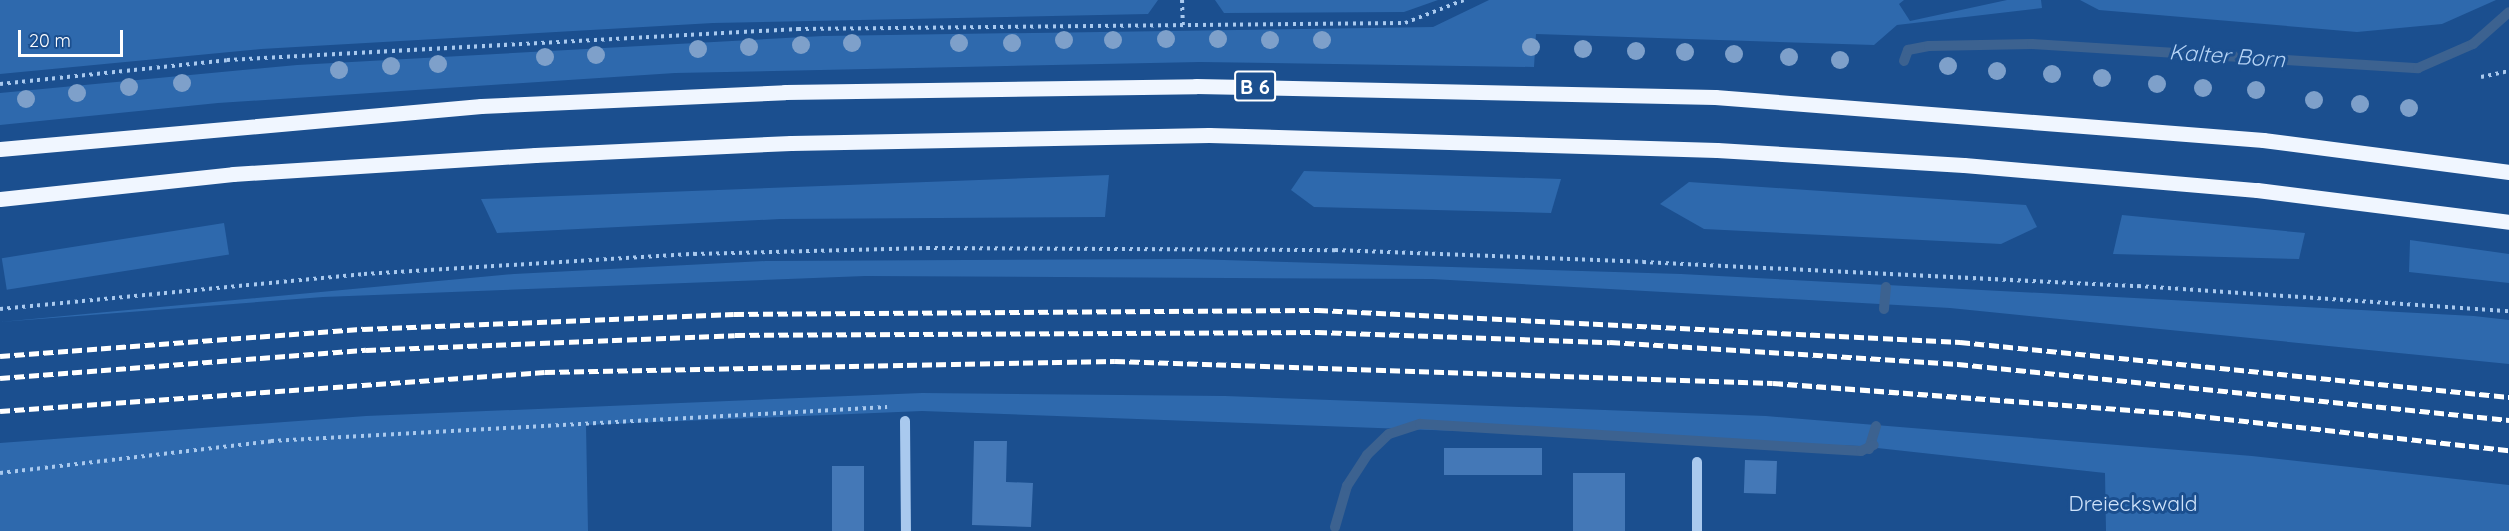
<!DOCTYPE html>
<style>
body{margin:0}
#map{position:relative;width:2509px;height:531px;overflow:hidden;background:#1b4f8f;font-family:Quicksand,sans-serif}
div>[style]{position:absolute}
.green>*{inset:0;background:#2e69ad;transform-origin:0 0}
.stream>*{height:10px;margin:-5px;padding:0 5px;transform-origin:5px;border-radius:5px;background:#3c6290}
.building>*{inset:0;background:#4478b7;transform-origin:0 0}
.path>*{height:4px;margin-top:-2px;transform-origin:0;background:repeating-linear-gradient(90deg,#a9c9ee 0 3px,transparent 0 7.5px)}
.minor>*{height:10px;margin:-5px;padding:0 5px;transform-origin:5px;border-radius:5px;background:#a9c9ee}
.major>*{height:15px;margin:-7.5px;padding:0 7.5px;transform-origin:7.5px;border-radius:7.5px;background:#f0f6ff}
.rail>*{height:4.5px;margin-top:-2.25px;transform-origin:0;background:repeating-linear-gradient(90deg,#fff 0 10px,transparent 0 14.5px)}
.trees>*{width:18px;height:18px;margin:-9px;border-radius:50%;background:#7ea0ca}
span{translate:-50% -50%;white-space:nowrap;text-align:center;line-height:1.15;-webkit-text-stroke:6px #1b4f8f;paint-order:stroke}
.shield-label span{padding:2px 4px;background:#1b4f8f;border:2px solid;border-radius:4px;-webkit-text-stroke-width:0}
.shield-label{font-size:20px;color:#fff;font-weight:700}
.park-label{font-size:21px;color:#cfe3fa}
.water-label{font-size:22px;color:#b5d3f5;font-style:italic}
.scale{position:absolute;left:18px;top:30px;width:105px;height:27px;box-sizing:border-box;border:3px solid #fff;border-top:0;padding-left:8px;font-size:18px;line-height:21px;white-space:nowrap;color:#fff;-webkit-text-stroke:4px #1b4f8f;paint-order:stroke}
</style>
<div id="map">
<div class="green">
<div style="clip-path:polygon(0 0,1158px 0,1148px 14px,713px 23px,261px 49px,0 74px)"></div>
<div style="clip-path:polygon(1215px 0,1438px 0,1404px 12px,1224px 13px)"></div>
<div style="clip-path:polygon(1489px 0,1904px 0,1899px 4px,1910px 21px,2007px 0,2041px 0,2042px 8px,1897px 25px,1874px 45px,1536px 34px,1534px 67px,1200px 62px,675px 73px,218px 103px,0 125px,0 93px,297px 65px,823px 36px,1433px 27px)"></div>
<div style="clip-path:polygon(2080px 0,2496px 0,2442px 24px,2357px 32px,2099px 10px)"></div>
<div style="clip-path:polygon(1304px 171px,1561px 179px,1551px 213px,1314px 207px,1291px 190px)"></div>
<div style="clip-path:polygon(1109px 175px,1105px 217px,780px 219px,497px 233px,481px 199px)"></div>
<div style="clip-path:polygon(1689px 182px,2026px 205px,2037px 227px,2001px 244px,1704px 229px,1660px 204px)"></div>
<div style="clip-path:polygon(2122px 215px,2305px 233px,2299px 259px,2113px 254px)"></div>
<div style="left:224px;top:223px;width:32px;height:225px;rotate:81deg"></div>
<div style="clip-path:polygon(2410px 240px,2509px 254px,2509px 283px,2409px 272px)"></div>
<div style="clip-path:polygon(1192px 259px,1681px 274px,2474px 316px,2509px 320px,2509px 364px,1950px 308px,1432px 279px,865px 276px,323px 297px,0 322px,514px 274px,766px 261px)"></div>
<div style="clip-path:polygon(922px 393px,1225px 396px,1766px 416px,2252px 456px,2509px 485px,2509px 531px,2106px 531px,2105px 473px,1859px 446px,922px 411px,586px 425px,588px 531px,0 531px,0 443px,366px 416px)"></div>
</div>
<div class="stream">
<div style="left:1904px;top:61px;width:12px;rotate:-70deg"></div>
<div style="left:1908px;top:50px;width:21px;rotate:-11deg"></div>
<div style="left:1929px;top:46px;width:103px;rotate:-1.1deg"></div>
<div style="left:2032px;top:44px;width:387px;rotate:3.6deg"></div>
<div style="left:2418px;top:68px;width:60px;rotate:-23.6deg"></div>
<div style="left:2473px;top:44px;width:48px;rotate:-41.6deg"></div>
<div style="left:1884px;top:309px;width:22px;rotate:-85deg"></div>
<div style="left:1869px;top:449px;width:24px;rotate:-73deg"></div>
<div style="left:1335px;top:527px;width:43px;rotate:-73.7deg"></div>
<div style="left:1347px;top:486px;width:37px;rotate:-57deg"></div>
<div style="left:1367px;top:455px;width:30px;rotate:-44deg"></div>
<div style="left:1389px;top:434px;width:33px;rotate:-18deg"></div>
<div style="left:1420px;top:424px;width:442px;rotate:3.5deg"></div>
<div style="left:1861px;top:451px;width:14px;rotate:-25deg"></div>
</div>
<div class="building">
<div style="clip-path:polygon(974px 441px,1007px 441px,1006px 482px,1033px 483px,1031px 527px,972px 525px)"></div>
<div style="left:1542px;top:448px;width:27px;height:98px;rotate:90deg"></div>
<div style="left:1745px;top:460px;width:32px;height:33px;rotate:2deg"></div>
<div style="left:832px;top:466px;width:32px;height:65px"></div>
<div style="left:1573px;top:473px;width:52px;height:58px"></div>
</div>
<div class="path">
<div style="left:1182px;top:0;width:25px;rotate:88deg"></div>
<div style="left:2481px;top:77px;width:29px;rotate:-12deg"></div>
<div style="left:0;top:84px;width:228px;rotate:-6deg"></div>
<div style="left:227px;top:60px;width:572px;rotate:-3.11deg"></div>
<div style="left:798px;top:29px;width:607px;rotate:-0.57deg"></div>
<div style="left:1405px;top:23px;width:63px;rotate:-21.3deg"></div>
<div style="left:0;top:309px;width:366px;rotate:-5.5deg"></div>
<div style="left:364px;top:274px;width:331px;rotate:-3.5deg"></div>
<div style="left:694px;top:254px;width:233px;rotate:-1.5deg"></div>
<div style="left:927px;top:248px;width:408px;rotate:0.3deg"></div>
<div style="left:1335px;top:250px;width:308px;rotate:2.2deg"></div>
<div style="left:1643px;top:262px;width:496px;rotate:2.8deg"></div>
<div style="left:2138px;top:286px;width:372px;rotate:3.9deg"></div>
<div style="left:0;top:473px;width:273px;rotate:-6.7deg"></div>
<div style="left:271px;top:441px;width:617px;rotate:-3.16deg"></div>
</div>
<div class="minor">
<div style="left:905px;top:421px;width:110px;rotate:89.5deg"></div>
<div style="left:1697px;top:462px;width:69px;rotate:90deg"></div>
</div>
<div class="major">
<div style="left:0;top:149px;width:483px;rotate:-5.1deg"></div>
<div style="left:481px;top:106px;width:304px;rotate:-2.6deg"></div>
<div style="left:785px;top:92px;width:411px;rotate:-0.8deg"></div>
<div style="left:1196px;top:86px;width:519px;rotate:1.21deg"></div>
<div style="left:1715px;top:97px;width:550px;rotate:4.49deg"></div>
<div style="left:2263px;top:140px;width:248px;rotate:7.4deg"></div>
<div style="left:0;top:199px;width:234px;rotate:-6.1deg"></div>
<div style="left:233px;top:174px;width:303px;rotate:-3.6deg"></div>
<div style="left:535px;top:155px;width:256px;rotate:-2.7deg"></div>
<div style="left:791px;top:143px;width:418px;rotate:-1.1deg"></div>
<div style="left:1209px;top:135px;width:508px;rotate:1.69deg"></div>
<div style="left:1717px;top:150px;width:247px;rotate:3.5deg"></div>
<div style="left:1964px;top:165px;width:294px;rotate:4.9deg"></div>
<div style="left:2257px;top:190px;width:254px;rotate:7.2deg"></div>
</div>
<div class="rail">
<div style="left:0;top:356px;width:364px;rotate:-4.3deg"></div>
<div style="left:363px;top:329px;width:371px;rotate:-2.3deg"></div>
<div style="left:734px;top:314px;width:584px;rotate:-0.39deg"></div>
<div style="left:1318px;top:310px;width:643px;rotate:2.85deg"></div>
<div style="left:1960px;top:342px;width:552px;rotate:5.72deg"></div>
<div style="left:0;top:378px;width:367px;rotate:-4.4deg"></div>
<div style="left:366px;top:350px;width:369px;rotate:-2.3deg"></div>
<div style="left:735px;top:335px;width:582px;rotate:-0.3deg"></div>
<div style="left:1317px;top:332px;width:293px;rotate:2deg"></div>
<div style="left:1610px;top:342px;width:349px;rotate:3.6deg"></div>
<div style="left:1958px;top:364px;width:554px;rotate:5.8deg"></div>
<div style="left:0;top:411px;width:546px;rotate:-4.09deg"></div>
<div style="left:545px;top:372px;width:570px;rotate:-1.11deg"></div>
<div style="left:1115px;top:361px;width:658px;rotate:1.91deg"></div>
<div style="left:1773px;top:383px;width:409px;rotate:4.3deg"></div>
<div style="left:2181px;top:414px;width:330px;rotate:6.3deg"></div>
</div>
<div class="trees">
<div style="left:1166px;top:39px"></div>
<div style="left:1218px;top:39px"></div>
<div style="left:1064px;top:40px"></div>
<div style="left:1113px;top:40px"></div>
<div style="left:1270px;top:40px"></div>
<div style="left:1322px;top:40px"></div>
<div style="left:852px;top:43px"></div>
<div style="left:959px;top:43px"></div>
<div style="left:1012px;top:43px"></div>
<div style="left:801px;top:45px"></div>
<div style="left:749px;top:47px"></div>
<div style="left:1531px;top:47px"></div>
<div style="left:698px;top:49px"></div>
<div style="left:1583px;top:49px"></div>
<div style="left:1636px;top:51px"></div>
<div style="left:1685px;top:52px"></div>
<div style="left:1734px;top:54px"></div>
<div style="left:596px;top:55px"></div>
<div style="left:545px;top:57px"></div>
<div style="left:1789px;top:57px"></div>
<div style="left:1840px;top:60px"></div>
<div style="left:438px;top:64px"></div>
<div style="left:391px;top:66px"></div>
<div style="left:1948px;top:66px"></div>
<div style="left:339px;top:70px"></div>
<div style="left:1997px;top:71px"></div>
<div style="left:2052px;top:74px"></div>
<div style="left:2102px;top:78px"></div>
<div style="left:182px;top:83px"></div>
<div style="left:2157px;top:84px"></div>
<div style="left:129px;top:87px"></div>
<div style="left:2203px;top:88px"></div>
<div style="left:2256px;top:90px"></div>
<div style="left:77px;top:93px"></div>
<div style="left:26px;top:99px"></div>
<div style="left:2314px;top:100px"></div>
<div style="left:2360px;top:104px"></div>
<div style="left:2409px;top:108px"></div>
</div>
<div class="shield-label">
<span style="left:1255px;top:86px">B 6</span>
</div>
<div class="park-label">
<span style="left:2133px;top:503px">Dreieckswald</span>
</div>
<div class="water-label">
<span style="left:2227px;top:56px;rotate:4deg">Kalter Born</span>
</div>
<div class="scale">20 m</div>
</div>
